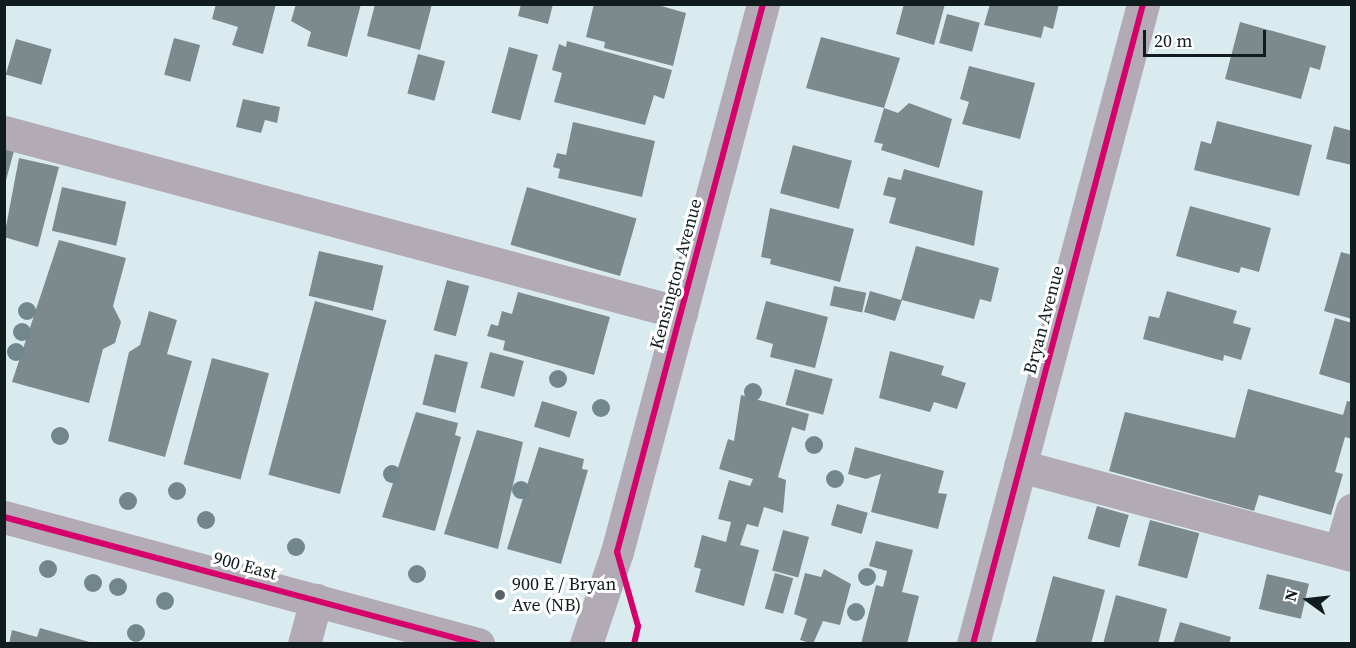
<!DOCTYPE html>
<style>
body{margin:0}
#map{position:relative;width:1356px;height:648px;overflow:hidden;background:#daebf0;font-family:"Source Serif 4",serif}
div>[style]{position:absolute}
.building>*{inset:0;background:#7c8a8d;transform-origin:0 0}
.minor>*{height:33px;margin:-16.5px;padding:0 16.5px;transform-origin:16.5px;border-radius:16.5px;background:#b2aab4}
.cycleway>*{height:6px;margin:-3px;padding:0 3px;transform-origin:3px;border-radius:3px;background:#d6006c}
.trees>*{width:18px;height:18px;margin:-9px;border-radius:50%;background:#72878c}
.dots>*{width:16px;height:16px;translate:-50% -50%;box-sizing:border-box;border:3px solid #fff;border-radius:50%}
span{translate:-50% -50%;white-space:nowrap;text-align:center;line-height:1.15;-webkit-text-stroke:6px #fff;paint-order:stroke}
.street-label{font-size:18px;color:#101b1d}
.poi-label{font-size:18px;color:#101b1d}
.left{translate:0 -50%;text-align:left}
.frame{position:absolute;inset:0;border:6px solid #101b1d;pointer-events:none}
.north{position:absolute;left:1278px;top:570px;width:60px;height:60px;-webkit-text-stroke:4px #fff;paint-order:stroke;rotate:285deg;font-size:16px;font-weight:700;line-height:24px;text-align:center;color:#101b1d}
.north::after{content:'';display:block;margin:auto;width:21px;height:27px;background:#101b1d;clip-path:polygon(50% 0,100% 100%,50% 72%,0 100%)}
.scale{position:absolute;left:1143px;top:30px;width:123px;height:27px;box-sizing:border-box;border:3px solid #101b1d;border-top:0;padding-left:8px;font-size:18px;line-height:21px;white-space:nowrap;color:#101b1d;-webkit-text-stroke:4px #fff;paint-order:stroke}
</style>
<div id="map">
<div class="building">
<div style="clip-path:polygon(216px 4px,276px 4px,263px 54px,232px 45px,238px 27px,212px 19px)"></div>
<div style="clip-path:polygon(296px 4px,361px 4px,347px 57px,307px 46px,311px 32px,291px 21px)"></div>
<div style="clip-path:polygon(375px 4px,432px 4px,420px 50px,367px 36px)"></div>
<div style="clip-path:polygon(521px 4px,553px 4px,548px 24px,518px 16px)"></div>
<div style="clip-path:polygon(594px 4px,654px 4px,686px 13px,673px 66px,604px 48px,605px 42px,586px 37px)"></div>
<div style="clip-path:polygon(904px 4px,945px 4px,934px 45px,896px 34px)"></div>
<div style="clip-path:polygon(990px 4px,1059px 4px,1053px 29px,1044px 26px,1041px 38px,984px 25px)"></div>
<div style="left:947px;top:14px;width:34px;height:30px;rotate:15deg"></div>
<div style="clip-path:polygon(1240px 22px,1326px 46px,1320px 70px,1310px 67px,1301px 99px,1225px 79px)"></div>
<div style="clip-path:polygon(821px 37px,900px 58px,884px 108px,898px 113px,909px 103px,952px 119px,939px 168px,881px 150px,883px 144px,874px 142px,884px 108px,806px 88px)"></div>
<div style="left:174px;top:38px;width:27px;height:38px;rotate:15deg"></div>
<div style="left:16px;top:39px;width:37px;height:37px;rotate:16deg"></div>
<div style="clip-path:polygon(567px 41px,672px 70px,664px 99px,654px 95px,645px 125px,554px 102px,562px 73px,552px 70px,559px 44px,566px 47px)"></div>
<div style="left:509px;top:47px;width:30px;height:68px;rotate:15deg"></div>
<div style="left:418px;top:54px;width:28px;height:41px;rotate:15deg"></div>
<div style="clip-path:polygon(969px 66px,1035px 83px,1020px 139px,962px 124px,969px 102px,960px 99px)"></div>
<div style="clip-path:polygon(243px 99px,280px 107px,277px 123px,265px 120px,261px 133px,236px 127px)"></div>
<div style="clip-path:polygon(1217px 121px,1312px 145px,1299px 196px,1194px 170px,1201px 141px,1211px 144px)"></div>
<div style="clip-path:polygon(573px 122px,655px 141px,642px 197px,558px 178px,560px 169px,553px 167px,557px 153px,566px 155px)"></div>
<div style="clip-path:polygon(1334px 126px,1352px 131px,1352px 165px,1326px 159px)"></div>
<div style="left:793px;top:145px;width:61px;height:50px;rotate:15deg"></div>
<div style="clip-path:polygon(4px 148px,14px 151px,5px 184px,4px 184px)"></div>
<div style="clip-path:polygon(19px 158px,59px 167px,38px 247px,4px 237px)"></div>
<div style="clip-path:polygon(904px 169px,983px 191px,974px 246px,889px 223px,896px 198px,883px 195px,888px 177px,901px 180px)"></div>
<div style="left:62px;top:187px;width:66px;height:45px;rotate:13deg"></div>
<div style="left:527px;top:187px;width:114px;height:60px;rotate:16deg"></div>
<div style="clip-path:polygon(1190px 206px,1271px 228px,1259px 272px,1241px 267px,1239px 273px,1176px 256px)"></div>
<div style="clip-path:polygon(770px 208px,854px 229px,840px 282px,770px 264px,771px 259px,761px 257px)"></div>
<div style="clip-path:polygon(59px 240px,126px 258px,113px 306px,121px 322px,115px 343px,103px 349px,89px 403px,12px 382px)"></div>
<div style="clip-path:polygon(916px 246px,999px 268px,991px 302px,980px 299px,974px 319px,902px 300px,895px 321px,864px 312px,870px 291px,901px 300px)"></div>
<div style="left:319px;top:251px;width:66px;height:46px;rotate:13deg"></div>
<div style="clip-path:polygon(1341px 252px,1352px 255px,1352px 319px,1324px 311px)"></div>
<div style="left:447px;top:280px;width:23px;height:52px;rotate:15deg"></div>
<div style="left:834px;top:286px;width:33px;height:20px;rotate:12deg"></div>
<div style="clip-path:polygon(1167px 291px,1237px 311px,1233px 323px,1251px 328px,1241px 360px,1224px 355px,1223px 361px,1143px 339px,1149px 316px,1159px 318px)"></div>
<div style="clip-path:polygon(518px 292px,610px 317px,594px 375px,503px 350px,505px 341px,487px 336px,491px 324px,498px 326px,502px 311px,512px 314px)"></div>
<div style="left:315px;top:301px;width:74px;height:180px;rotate:15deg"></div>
<div style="clip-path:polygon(766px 301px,828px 317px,815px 368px,770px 357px,773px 344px,756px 339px)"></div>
<div style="clip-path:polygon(149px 311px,177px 320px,167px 354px,192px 361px,165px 457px,108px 441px,129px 352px,140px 345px)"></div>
<div style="clip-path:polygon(1335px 318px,1352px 323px,1352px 384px,1319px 374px)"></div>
<div style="clip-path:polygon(890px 351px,944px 366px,941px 375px,966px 383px,957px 409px,934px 402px,930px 412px,879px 398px)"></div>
<div style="left:490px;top:352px;width:35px;height:37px;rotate:15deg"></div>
<div style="left:435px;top:354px;width:34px;height:52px;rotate:14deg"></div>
<div style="left:212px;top:358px;width:59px;height:110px;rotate:15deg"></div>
<div style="left:795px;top:369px;width:39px;height:37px;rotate:15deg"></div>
<div style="clip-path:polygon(1248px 389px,1343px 415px,1347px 401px,1352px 402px,1352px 439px,1345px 437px,1335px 472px,1343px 474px,1331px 515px,1259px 495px,1254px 511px,1109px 471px,1125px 412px,1235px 438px)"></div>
<div style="clip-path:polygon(741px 395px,809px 414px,805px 431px,792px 427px,778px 477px,786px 480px,783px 513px,764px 507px,758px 527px,747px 524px,740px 545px,759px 550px,744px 606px,695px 592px,701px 569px,694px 567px,702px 535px,726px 542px,731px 522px,718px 519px,729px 480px,750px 486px,753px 479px,719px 469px,728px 439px,734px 441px)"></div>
<div style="left:542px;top:401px;width:37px;height:27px;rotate:17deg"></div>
<div style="clip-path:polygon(416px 412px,458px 423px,455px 435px,461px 437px,435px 531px,382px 517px)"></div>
<div style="clip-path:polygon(477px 430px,523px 442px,498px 549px,444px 534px)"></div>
<div style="clip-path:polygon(539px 447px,584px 459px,582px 469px,588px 470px,561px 564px,507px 549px)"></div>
<div style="clip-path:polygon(855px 447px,944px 471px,938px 493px,947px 494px,938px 529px,871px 512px,881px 474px,866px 479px,848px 474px)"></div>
<div style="left:837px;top:504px;width:32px;height:22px;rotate:16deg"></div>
<div style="left:1097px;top:506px;width:33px;height:34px;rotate:16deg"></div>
<div style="left:1150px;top:520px;width:51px;height:47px;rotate:15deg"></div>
<div style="left:783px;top:530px;width:27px;height:42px;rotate:15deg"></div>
<div style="clip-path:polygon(876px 541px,913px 550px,902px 592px,919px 596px,907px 644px,861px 644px,876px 585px,883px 587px,887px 571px,869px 566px)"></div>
<div style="clip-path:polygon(824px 569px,851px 584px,840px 625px,823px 621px,813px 644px,800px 640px,807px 619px,794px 614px,805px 573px,821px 577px)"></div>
<div style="left:775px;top:573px;width:19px;height:37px;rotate:16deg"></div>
<div style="left:1267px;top:574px;width:43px;height:36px;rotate:13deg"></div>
<div style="clip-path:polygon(1053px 576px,1105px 590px,1091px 644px,1035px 644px)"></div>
<div style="clip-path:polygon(1116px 595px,1167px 609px,1158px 644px,1103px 644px)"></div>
<div style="clip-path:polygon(1180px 622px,1231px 637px,1229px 644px,1173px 644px)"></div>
<div style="clip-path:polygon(40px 628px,93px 643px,93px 644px,9px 644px,12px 630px,37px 637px)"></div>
</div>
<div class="minor">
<div style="left:4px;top:132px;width:701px;rotate:14.97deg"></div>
<div style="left:1020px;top:466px;width:344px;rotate:15deg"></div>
<div style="left:4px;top:517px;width:491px;rotate:15deg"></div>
<div style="left:1340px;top:551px;width:43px;rotate:-73.7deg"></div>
<div style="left:304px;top:644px;width:46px;rotate:-74.7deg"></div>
<div style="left:586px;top:644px;width:97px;rotate:-71.4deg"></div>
<div style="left:617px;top:552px;width:567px;rotate:-75.08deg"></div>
<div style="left:973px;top:644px;width:662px;rotate:-75.12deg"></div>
</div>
<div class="cycleway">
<div style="left:4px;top:517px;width:491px;rotate:15deg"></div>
<div style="left:634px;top:644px;width:18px;rotate:-77deg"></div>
<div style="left:638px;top:626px;width:77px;rotate:-105.8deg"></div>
<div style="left:617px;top:552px;width:567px;rotate:-75.08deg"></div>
<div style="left:973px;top:644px;width:662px;rotate:-75.12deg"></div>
</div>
<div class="trees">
<div style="left:27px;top:311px"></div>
<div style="left:22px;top:332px"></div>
<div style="left:16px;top:352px"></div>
<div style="left:558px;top:379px"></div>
<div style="left:753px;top:392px"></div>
<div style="left:601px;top:408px"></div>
<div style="left:60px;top:436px"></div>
<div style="left:814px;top:445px"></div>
<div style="left:392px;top:474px"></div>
<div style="left:835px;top:479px"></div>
<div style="left:521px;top:490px"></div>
<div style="left:177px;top:491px"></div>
<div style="left:128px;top:501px"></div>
<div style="left:206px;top:520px"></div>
<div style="left:296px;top:547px"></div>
<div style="left:48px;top:569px"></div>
<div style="left:417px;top:574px"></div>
<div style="left:867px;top:577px"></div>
<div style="left:93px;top:583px"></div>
<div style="left:118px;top:587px"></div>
<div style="left:165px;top:601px"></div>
<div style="left:856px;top:612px"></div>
<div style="left:136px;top:633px"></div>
</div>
<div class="dots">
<div style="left:500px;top:595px;background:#576467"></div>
</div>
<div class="street-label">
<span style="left:676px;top:274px;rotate:-75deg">Kensington Avenue</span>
<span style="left:1044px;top:320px;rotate:-75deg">Bryan Avenue</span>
<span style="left:245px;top:566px;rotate:15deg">900 East</span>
</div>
<div class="poi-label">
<span class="left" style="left:512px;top:595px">900 E / Bryan<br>Ave (NB)</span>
</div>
<div class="frame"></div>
<div class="north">N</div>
<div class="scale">20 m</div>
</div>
